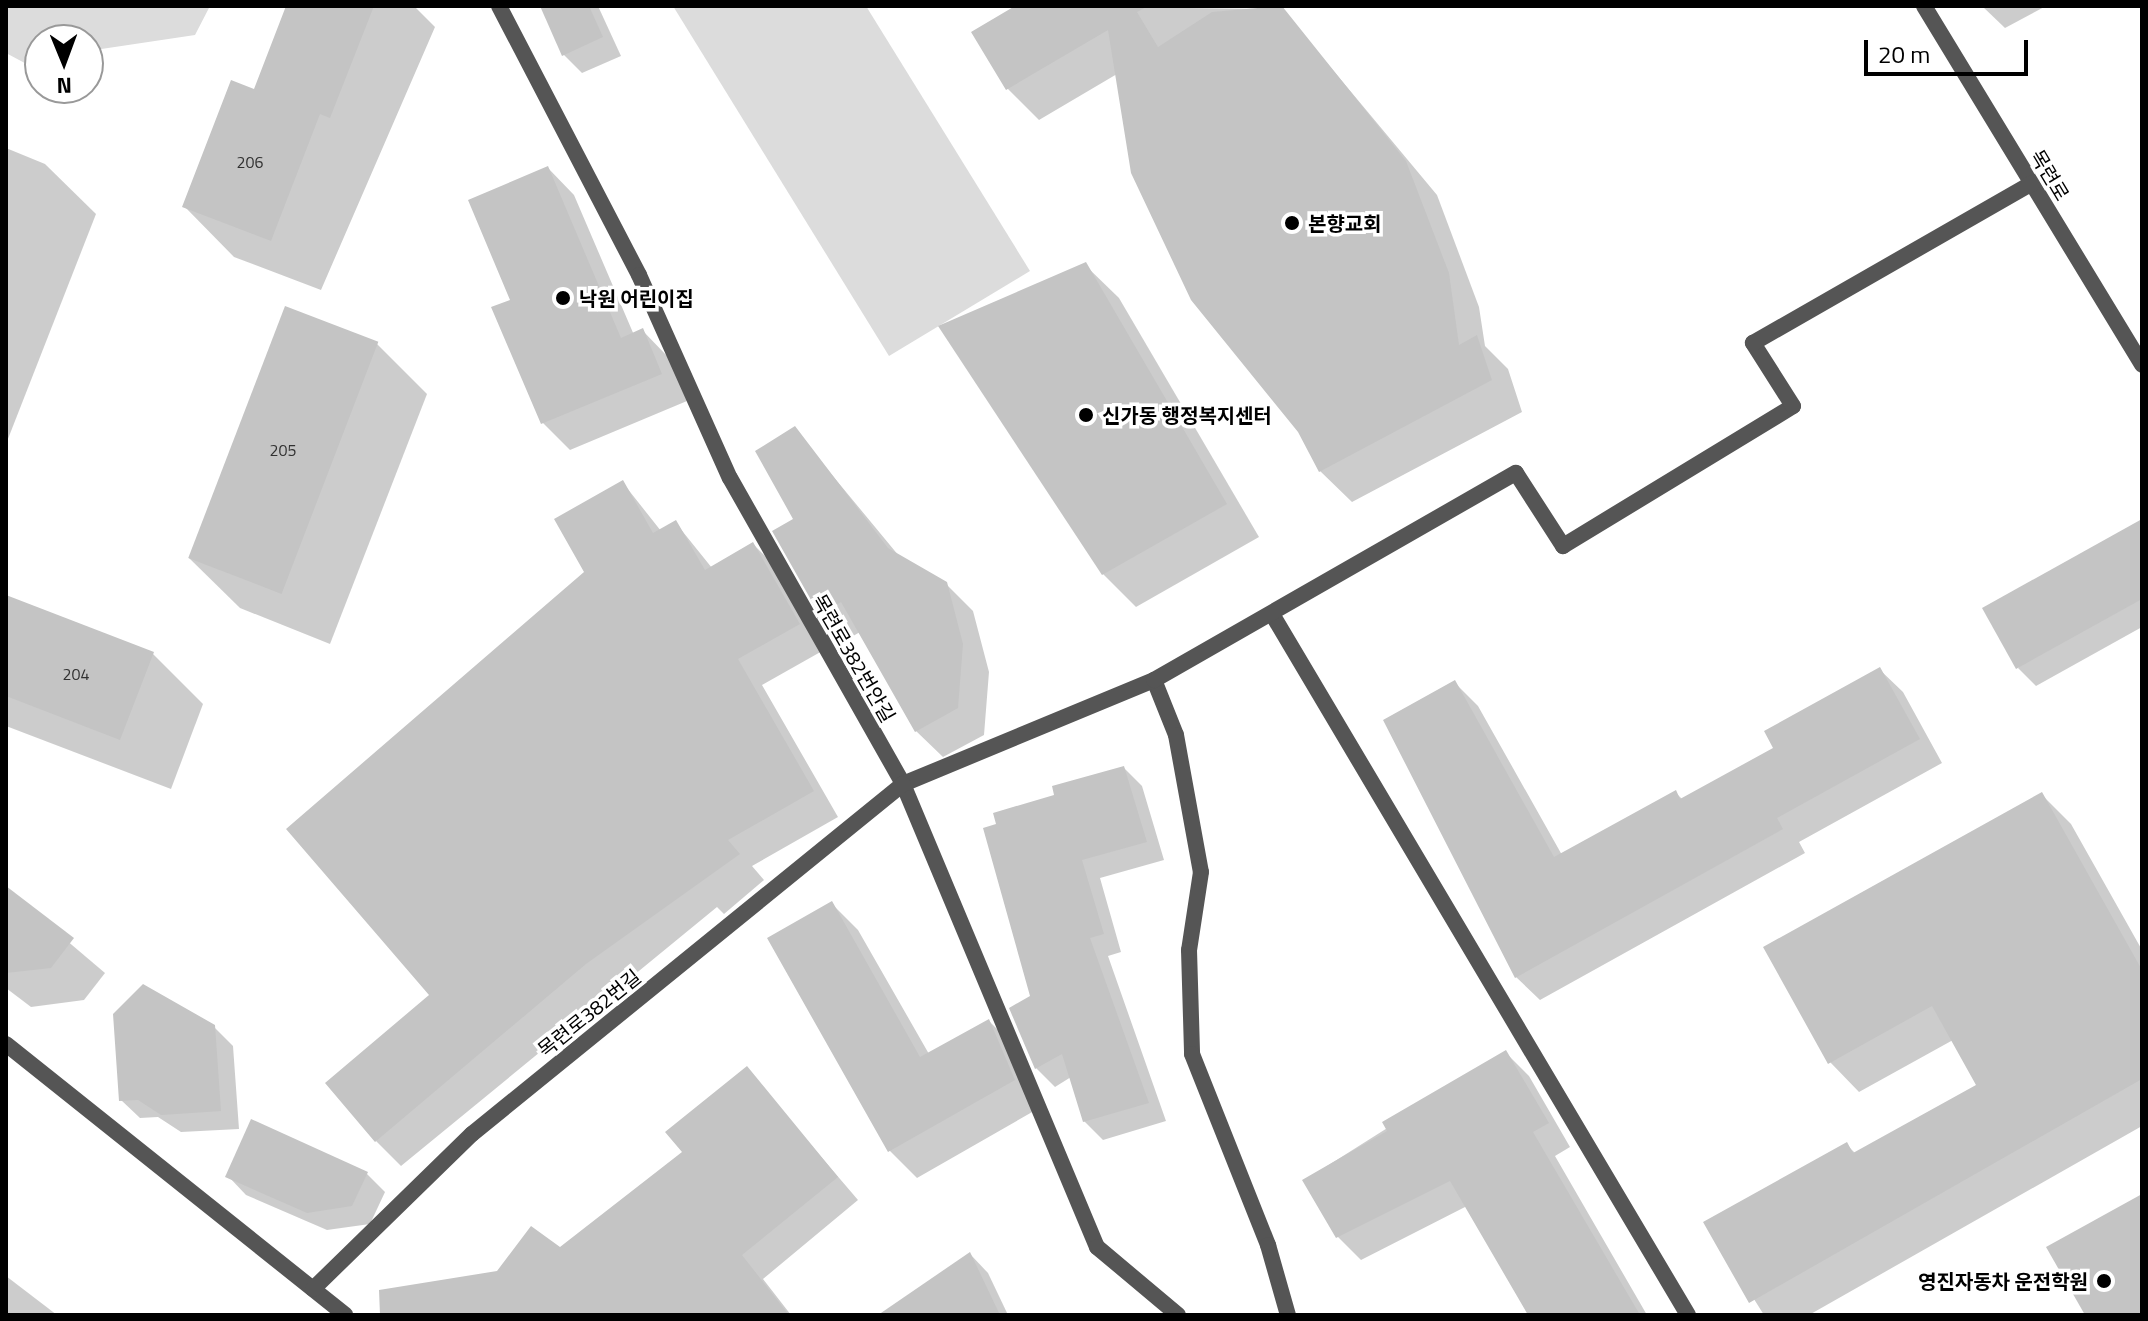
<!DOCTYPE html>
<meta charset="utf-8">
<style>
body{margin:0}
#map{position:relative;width:2148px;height:1321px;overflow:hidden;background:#fff;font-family:"Titillium Web","Noto Sans KR",sans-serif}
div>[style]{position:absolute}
.green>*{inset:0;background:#dcdcdc}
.shadow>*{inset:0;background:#0003}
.building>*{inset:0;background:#c4c4c4;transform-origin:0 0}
.service>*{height:16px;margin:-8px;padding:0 8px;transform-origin:8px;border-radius:8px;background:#555}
.minor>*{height:16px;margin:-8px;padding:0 8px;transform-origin:8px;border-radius:8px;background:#555}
.dots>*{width:22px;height:22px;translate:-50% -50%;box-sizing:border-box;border:4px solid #fff;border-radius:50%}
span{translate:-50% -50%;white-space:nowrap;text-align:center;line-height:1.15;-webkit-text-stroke:7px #fff;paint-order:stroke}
.number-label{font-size:16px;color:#313131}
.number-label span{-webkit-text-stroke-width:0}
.street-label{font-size:20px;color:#000}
.poi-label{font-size:20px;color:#000;font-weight:700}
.left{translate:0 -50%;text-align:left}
.right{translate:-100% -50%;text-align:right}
.frame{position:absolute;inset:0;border:8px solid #000;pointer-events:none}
.north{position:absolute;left:24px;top:24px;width:80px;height:80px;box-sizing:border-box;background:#fff;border:2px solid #999;border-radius:50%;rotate:179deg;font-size:22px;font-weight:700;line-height:32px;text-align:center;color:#000}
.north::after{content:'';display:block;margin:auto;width:28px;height:36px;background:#000;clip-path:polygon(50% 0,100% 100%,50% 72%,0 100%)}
.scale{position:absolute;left:1864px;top:40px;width:164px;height:36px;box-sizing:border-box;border:4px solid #000;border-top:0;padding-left:10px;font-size:24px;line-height:28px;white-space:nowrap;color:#000;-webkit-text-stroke:6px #fff;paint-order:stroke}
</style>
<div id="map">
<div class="green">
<div style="clip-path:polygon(6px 6px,210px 6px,195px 35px,88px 51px,88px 40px,40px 40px,34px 68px,6px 53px)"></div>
<div style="clip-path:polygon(673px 6px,866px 6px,1030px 271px,889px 356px)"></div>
</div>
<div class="shadow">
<div style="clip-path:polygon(288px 6px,414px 6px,435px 27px,321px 290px,234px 257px,184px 206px,255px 91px)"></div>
<div style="clip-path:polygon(542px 6px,598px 6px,621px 56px,582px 73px,564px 55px)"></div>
<div style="clip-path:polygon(1019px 6px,1282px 9px,1437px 195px,1479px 307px,1485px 346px,1508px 369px,1522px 412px,1352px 502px,1320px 471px,1117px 74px,1039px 120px,1008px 89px,974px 32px)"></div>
<div style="clip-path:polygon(1982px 6px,2046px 6px,2005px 28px)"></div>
<div style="clip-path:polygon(6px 148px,45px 164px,96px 214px,6px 444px)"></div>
<div style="clip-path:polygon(548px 168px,574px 195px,634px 335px,643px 331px,669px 358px,687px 401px,570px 450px,543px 423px,513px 301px)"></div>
<div style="clip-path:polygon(1085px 265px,1119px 298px,1259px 537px,1136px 607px,1103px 574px)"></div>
<div style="clip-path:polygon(377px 344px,427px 394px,330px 644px,240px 608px,189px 558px)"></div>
<div style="clip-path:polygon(794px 429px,899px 556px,946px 584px,973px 611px,989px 672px,984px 735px,943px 757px,916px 731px,860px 632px,848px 639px,821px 612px,796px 519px)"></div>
<div style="clip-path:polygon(623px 483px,661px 531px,675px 522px,712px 568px,753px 544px,778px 569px,824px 650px,762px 685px,838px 817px,752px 866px,764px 880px,724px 914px,717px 907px,401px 1166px,376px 1141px)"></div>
<div style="clip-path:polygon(2142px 533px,2142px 627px,2036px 686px,2018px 668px)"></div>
<div style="clip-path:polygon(6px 597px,153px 654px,203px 704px,171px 789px,6px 726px)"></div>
<div style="clip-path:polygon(1879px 669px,1903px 692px,1942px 763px,1799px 842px,1805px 853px,1540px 1000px,1516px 977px,1455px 683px,1478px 706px,1562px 855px,1675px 792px,1683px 800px,1776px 748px)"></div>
<div style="clip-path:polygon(1124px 768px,1142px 786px,1164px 860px,1100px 878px,1121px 952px,1108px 956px,1166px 1121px,1103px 1140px,1084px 1121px,1071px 1077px,1055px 1087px,1036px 1068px,1032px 997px,1057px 796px)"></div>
<div style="clip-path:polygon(2042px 795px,2071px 824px,2142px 950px,2142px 1126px,1809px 1315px,1764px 1315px,1706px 1223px,1846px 1144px,1855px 1153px,1979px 1085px,1953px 1040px,1859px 1092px,1830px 1062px)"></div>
<div style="clip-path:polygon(6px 889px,105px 973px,84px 1000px,31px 1007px,6px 988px)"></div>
<div style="clip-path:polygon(832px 904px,858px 930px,929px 1054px,989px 1021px,1016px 1048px,1041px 1107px,917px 1178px,890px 1151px,770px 939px)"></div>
<div style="clip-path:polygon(214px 1027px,233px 1046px,239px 1129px,181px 1132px,158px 1117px,140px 1118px,121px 1100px)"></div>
<div style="clip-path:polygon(1506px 1053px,1529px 1076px,1570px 1147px,1555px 1156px,1647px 1315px,1531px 1315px,1467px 1206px,1361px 1260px,1338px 1237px,1305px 1180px)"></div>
<div style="clip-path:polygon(746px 1069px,858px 1200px,763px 1279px,791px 1315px,447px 1315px,498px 1273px,560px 1250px,685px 1153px)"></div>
<div style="clip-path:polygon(367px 1174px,385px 1192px,370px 1224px,327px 1230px,246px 1195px,228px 1176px)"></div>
<div style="clip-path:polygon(970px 1254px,988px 1273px,1008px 1315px,922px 1315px)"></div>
<div style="clip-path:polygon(6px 1276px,57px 1315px,6px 1315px)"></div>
</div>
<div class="building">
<div style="clip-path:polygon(286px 6px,374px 6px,330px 118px,320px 114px,271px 241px,182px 207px,231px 80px,254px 89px)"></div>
<div style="clip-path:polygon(540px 6px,589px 6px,603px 37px,562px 56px)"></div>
<div style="clip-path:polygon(1015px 6px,1148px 6px,1137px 12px,1158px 47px,1212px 12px,1282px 6px,1406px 161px,1449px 273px,1459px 345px,1477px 335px,1492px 380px,1319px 472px,1298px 432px,1191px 300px,1131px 173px,1108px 30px,1006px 90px,971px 32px)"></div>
<div style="clip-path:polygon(548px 166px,621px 338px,643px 328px,662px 374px,541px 424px,491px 307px,510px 300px,468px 200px)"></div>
<div style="clip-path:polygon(1086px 262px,1227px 504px,1102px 575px,938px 326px)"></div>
<div style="left:285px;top:306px;width:100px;height:270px;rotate:21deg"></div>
<div style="clip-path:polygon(795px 426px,888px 548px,947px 582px,963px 644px,958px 708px,915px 732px,841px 602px,819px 614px,772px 531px,793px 519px,755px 451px)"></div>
<div style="clip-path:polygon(623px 480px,653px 533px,676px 520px,705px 570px,753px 542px,800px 624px,738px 659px,814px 791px,728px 840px,740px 854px,586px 964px,375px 1142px,325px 1083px,429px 995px,286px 829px,584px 572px,554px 519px)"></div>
<div style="clip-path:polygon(2142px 519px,2142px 599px,2016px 669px,1982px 608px)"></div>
<div style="clip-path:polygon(6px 595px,154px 652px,120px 740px,6px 696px)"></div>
<div style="clip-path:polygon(1880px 667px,1920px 739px,1777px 818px,1783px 829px,1515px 978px,1383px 720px,1455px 680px,1554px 857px,1676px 790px,1680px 799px,1773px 748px,1764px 731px)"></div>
<div style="clip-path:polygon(1124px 766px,1147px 842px,1082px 860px,1104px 934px,1090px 938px,1149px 1103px,1083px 1122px,1062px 1054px,1035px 1069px,1009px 1008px,1030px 996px,983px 828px,996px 824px,993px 813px,1054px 795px,1052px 786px)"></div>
<div style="clip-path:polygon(2042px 792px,2142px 970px,2142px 1079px,1749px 1303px,1703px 1222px,1847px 1142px,1853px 1153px,1976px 1085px,1932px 1006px,1828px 1064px,1763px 947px)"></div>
<div style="clip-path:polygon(6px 886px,74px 938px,51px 968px,6px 973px)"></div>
<div style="clip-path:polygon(832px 901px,920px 1057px,989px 1019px,1015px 1080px,888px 1152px,767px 938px)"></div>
<div style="clip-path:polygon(143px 984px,215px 1025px,221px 1111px,161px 1115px,138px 1100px,119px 1101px,113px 1014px)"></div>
<div style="clip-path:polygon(1506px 1050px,1549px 1123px,1533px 1132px,1640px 1315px,1528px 1315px,1450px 1181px,1336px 1238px,1302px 1180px,1387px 1131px,1382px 1122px)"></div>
<div style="clip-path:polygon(747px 1066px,838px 1177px,742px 1255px,789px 1315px,380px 1315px,379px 1290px,497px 1271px,531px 1226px,560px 1247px,682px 1152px,665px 1132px)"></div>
<div style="clip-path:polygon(251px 1119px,368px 1172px,352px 1206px,307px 1213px,225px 1177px)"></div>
<div style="clip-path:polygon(2142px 1194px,2142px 1315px,2085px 1315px,2046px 1247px)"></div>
<div style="clip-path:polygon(970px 1252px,1000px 1315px,878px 1315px)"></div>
</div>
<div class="service">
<div style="left:499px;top:6px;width:303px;rotate:62.5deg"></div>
<div style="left:639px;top:275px;width:222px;rotate:65.9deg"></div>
<div style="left:730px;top:478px;width:352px;rotate:60.5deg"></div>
<div style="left:903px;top:784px;width:502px;rotate:67.27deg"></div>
<div style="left:1097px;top:1247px;width:106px;rotate:40deg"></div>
<div style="left:1924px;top:6px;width:420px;rotate:58.7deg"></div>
<div style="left:1272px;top:614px;width:815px;rotate:59.31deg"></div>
<div style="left:1154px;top:680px;width:59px;rotate:68.2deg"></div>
<div style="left:1176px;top:735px;width:139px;rotate:79.7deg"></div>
<div style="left:1201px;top:872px;width:79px;rotate:98.7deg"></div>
<div style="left:1189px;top:950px;width:104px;rotate:88.3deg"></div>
<div style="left:1192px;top:1054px;width:206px;rotate:68.3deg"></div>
<div style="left:1268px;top:1245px;width:73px;rotate:74.1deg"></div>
<div style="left:903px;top:784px;width:272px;rotate:-22.5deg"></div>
<div style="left:1154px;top:680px;width:417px;rotate:-29.8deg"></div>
<div style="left:1516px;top:473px;width:87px;rotate:57.2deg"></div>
<div style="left:1563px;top:546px;width:269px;rotate:-31.3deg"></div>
<div style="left:1793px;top:406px;width:75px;rotate:-122.4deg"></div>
<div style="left:1753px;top:343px;width:322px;rotate:-29.8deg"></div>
</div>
<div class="minor">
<div style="left:6px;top:1044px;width:434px;rotate:38.6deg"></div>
<div style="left:313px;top:1289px;width:222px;rotate:-44.3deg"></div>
<div style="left:472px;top:1134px;width:555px;rotate:-39.08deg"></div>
</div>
<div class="dots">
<div style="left:1292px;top:223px;background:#000"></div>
<div style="left:563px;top:298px;background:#000"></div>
<div style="left:1086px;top:415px;background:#000"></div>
<div style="left:2104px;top:1281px;background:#000"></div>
</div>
<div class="number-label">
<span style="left:250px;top:162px">206</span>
<span style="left:283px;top:450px">205</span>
<span style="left:76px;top:674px">204</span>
</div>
<div class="street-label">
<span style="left:2050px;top:175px;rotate:59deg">목련로</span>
<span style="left:854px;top:658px;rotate:60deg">목련로382번안길</span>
<span style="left:589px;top:1013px;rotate:-39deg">목련로382번길</span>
</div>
<div class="poi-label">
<span class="left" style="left:1308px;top:223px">본향교회</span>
<span class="left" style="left:579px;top:298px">낙원 어린이집</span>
<span class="left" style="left:1102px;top:415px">신가동 행정복지센터</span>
<span class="right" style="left:2088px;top:1281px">영진자동차 운전학원</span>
</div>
<div class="frame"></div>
<div class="north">N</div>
<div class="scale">20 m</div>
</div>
